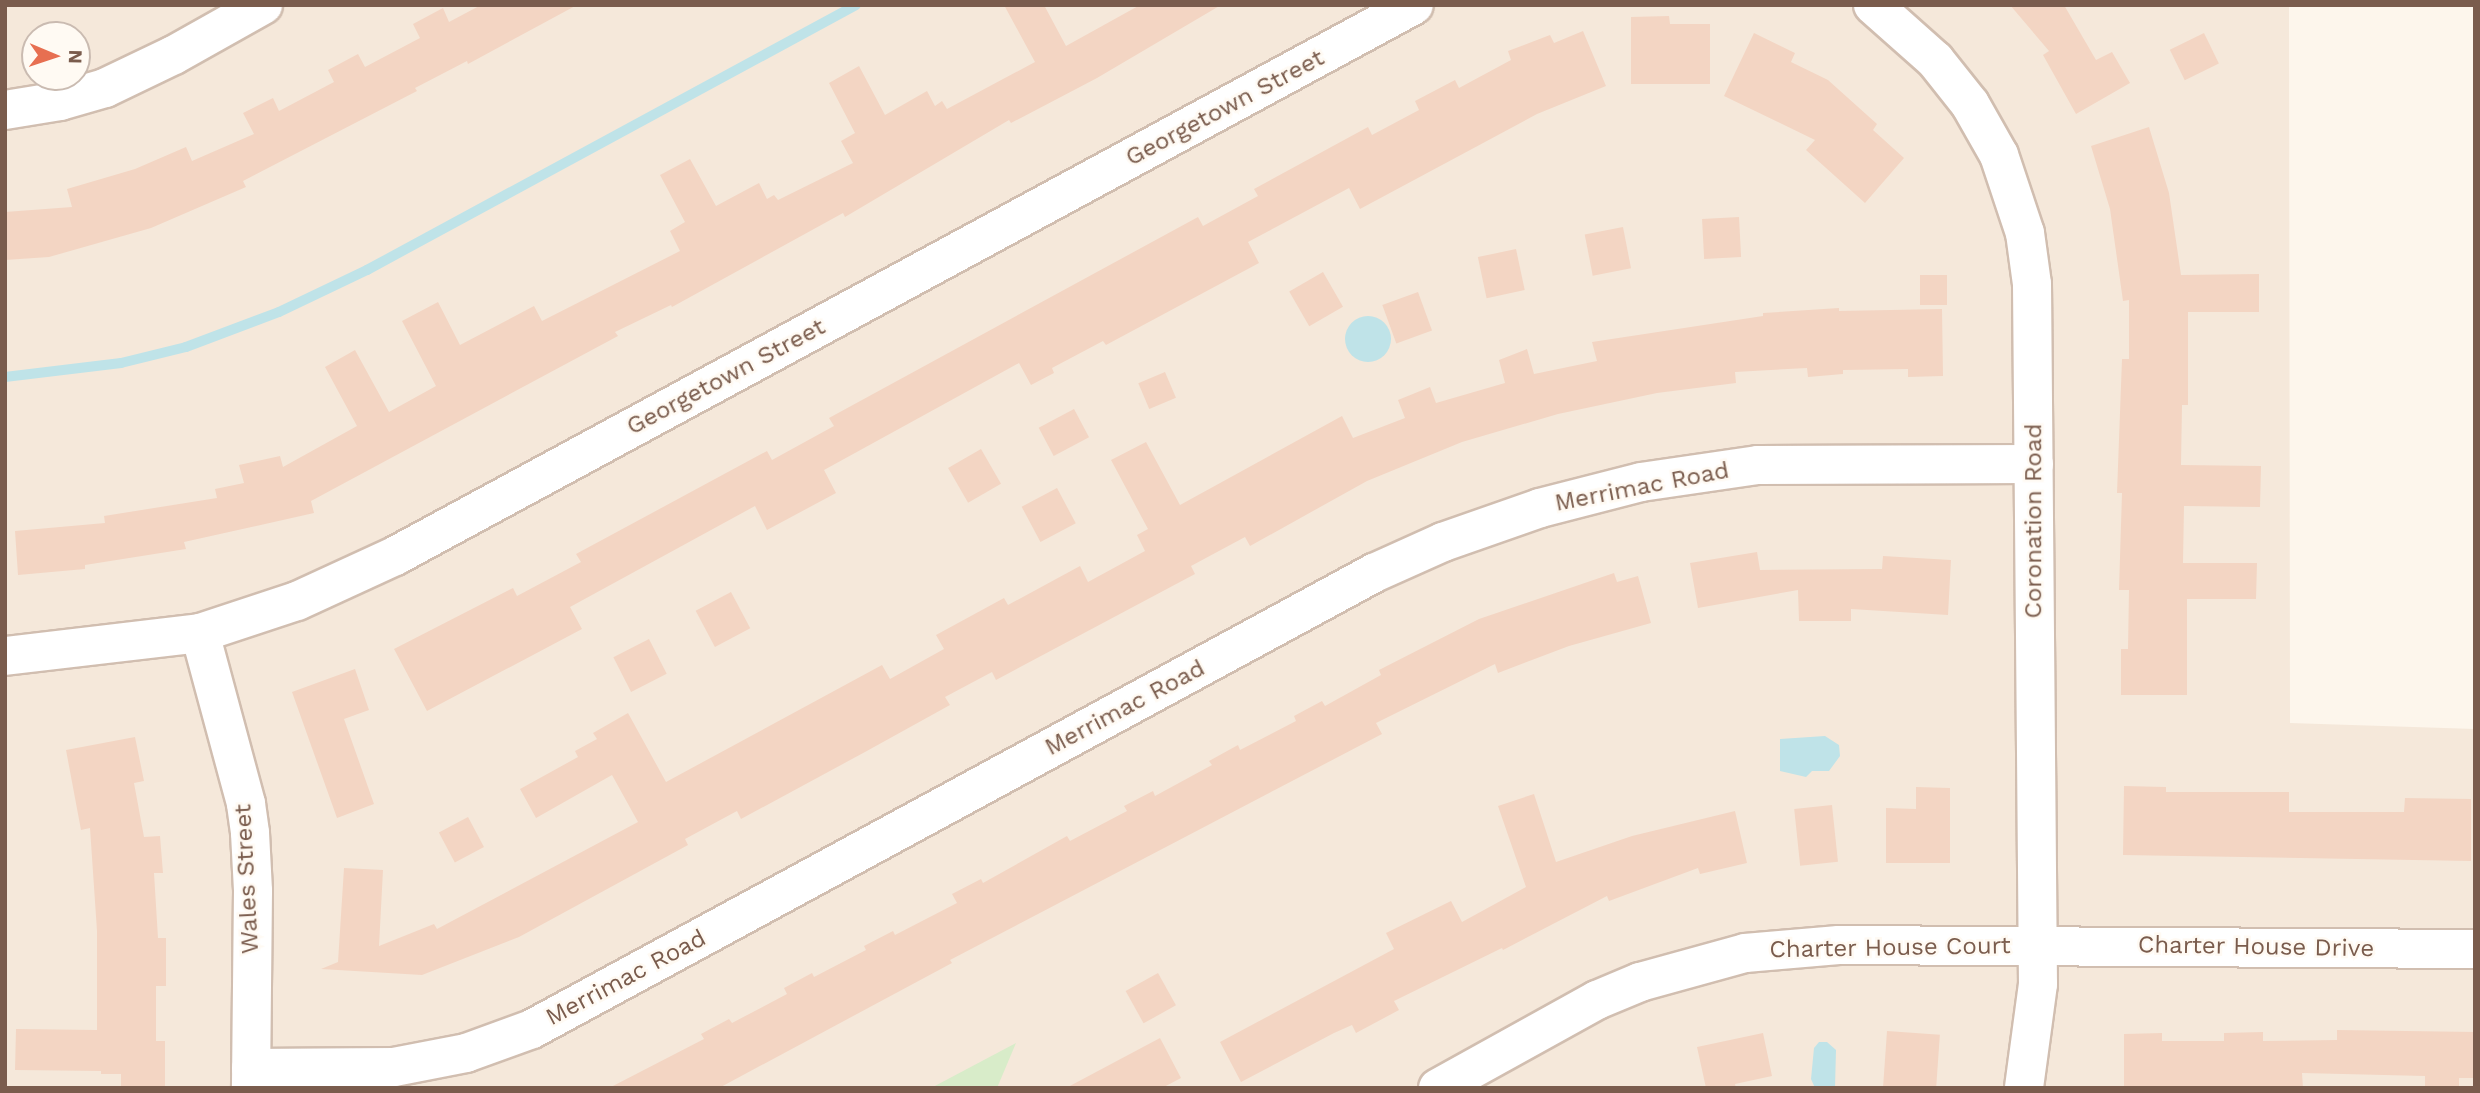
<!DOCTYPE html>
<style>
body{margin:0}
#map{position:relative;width:2480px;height:1093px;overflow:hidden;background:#fdf6ec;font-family:"Work Sans",sans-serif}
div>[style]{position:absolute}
.residential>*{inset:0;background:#f5e8da}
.green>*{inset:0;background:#d8ecc9}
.water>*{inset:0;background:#bfe3e8}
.round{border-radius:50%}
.stream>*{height:10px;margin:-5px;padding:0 5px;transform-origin:5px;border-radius:5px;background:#bfe3e8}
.building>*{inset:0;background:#f3d5c3;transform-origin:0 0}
.roads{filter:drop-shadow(2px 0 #d1beb0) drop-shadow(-2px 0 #d1beb0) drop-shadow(0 2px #d1beb0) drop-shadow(0 -2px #d1beb0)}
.minor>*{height:38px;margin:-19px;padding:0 19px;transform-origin:19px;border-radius:19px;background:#fff}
span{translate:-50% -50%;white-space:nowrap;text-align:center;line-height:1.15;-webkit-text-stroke:5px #fffaf3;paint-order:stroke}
.street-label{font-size:24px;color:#7a5c4d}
.frame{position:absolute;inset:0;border:7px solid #7a5c4d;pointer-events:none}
.north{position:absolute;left:21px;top:21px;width:70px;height:70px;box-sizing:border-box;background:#fffaf3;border:2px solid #cabbb1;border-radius:50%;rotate:92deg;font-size:19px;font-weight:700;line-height:28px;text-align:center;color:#7a5c4d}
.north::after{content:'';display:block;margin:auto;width:24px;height:32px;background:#e76f51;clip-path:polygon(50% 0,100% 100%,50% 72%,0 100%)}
</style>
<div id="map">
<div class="residential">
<div style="clip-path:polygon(evenodd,5px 5px,2289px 5px,2290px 723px,2475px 729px,2475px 1088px,5px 1088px,5px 5px,35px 35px,77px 35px,77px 77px,35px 77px,35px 35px)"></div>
</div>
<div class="green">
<div style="clip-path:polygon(1016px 1043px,997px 1088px,931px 1088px)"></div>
</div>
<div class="water">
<div class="round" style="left:1345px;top:316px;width:46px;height:46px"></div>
<div style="clip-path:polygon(1825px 736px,1839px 745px,1840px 756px,1829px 771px,1812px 771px,1806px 777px,1780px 771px,1780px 739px)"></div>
<div style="clip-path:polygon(1819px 1042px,1827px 1042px,1836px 1050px,1835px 1088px,1815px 1088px,1811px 1079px,1814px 1048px)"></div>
</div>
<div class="stream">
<div style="left:5px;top:377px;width:117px;rotate:-6.9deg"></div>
<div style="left:121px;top:363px;width:67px;rotate:-13.8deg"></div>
<div style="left:186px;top:347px;width:99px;rotate:-20.6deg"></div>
<div style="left:279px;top:312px;width:98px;rotate:-25.5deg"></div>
<div style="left:367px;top:270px;width:556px;rotate:-28.45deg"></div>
</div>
<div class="building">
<div style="clip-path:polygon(481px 5px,577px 5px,468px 64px,467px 61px,415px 88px,417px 91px,243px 181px,246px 187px,151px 228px,49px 257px,5px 260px,5px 212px,72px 207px,67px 189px,135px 169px,186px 147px,192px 161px,254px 134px,243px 113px,273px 98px,279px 111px,334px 82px,328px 70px,358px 54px,365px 67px,420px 38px,413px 24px,443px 8px,449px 22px)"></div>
<div style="clip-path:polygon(1004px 5px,1044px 5px,1066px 46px,1140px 5px,1221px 5px,1097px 78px,1011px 123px,1009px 120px,845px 217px,843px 213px,672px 307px,671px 305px,615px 332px,618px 336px,311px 501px,314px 513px,184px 542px,186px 549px,85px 565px,85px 569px,18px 575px,15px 531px,105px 523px,104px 516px,217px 498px,215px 489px,244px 483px,239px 465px,280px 456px,283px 467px,357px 426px,325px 367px,355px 350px,389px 412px,436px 386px,402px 321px,438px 302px,460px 345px,534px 306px,542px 321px,680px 251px,670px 231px,685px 222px,660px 175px,690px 159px,716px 206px,759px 183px,767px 199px,774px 195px,778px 200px,853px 163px,841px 141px,855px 133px,829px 83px,859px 66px,885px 115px,927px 91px,935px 106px,942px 101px,947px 109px,1035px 62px)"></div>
<div style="clip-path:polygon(2010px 5px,2064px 5px,2096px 60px,2112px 52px,2130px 83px,2076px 114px,2043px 55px,2049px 51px)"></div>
<div style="clip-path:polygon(1669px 16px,1670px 24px,1710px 24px,1710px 84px,1631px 84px,1631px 17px)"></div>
<div style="clip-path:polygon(1583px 31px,1606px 86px,1537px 114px,1360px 209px,1349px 188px,1248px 242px,1259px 263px,1106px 345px,1103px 341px,1052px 368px,1054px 373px,1031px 385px,1019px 363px,824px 470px,836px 493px,767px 530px,755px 506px,570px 607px,582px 629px,427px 711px,394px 649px,513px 588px,517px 596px,581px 562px,576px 554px,767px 451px,772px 460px,834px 426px,829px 418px,1073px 285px,1198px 217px,1203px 226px,1258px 196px,1254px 189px,1368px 127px,1372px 135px,1419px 110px,1415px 101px,1455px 80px,1459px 88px,1511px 60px,1508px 51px,1550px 35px,1554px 43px)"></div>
<div style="clip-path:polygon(1754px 33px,1795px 53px,1791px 62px,1828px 80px,1877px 124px,1873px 130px,1904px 158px,1865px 203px,1806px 150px,1815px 140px,1724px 96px)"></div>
<div style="left:2204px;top:33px;width:34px;height:38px;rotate:64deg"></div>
<div style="clip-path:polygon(2149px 127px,2169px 193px,2181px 275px,2259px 274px,2259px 312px,2188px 312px,2188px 405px,2182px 405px,2181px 465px,2261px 466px,2260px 507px,2184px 506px,2183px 563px,2257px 563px,2256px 599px,2187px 599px,2187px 695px,2121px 695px,2121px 649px,2128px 649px,2129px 590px,2119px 590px,2122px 493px,2117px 493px,2122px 359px,2129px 359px,2129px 300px,2123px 301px,2110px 209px,2091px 146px)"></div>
<div style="left:1739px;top:217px;width:40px;height:37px;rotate:87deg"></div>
<div style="left:1623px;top:227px;width:42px;height:39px;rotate:79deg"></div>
<div style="left:1516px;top:249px;width:42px;height:39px;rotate:78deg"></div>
<div style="left:1323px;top:272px;width:40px;height:39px;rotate:60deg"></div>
<div style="left:1920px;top:275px;width:27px;height:30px"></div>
<div style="left:1418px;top:292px;width:41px;height:38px;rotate:70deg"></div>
<div style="clip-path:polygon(1839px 308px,1839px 311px,1942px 309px,1943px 376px,1908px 377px,1908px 369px,1843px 370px,1843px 374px,1808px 377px,1807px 368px,1735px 372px,1736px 383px,1657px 393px,1558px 414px,1462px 442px,1367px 481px,1250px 546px,1245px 537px,1191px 566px,1195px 574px,996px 680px,992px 672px,945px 697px,950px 705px,865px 752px,741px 819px,737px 811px,685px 839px,688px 845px,519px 937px,422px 975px,321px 969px,338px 962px,344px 868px,383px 870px,379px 946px,434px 924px,437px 929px,638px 822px,612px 775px,536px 818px,520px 789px,578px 757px,575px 751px,597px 739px,593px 733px,628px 713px,666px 782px,882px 665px,890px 679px,944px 649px,936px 635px,1004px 598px,1008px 605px,1080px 566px,1088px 582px,1145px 551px,1137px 535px,1148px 529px,1111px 460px,1146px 442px,1180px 505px,1342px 416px,1353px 438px,1405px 418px,1398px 400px,1430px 387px,1436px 403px,1505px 383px,1499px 360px,1527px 349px,1534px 374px,1597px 361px,1592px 342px,1763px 316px,1763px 313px)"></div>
<div style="left:1165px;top:372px;width:28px;height:29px;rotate:67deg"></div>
<div style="left:1074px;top:409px;width:32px;height:40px;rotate:62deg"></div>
<div style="left:981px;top:449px;width:40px;height:38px;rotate:60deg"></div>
<div style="left:1057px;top:488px;width:40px;height:40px;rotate:62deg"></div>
<div style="clip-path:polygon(1757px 552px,1760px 570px,1882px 569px,1883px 556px,1951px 560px,1948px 615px,1851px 609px,1851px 621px,1799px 621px,1798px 590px,1698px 608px,1690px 563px)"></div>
<div style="clip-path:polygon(1614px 573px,1617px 582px,1638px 576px,1651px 623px,1569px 646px,1498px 673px,1495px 664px,1376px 723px,1382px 734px,950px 960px,952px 963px,719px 1088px,609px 1088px,704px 1039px,701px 1034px,729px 1019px,732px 1023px,787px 994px,784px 988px,812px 973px,814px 977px,866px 950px,864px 946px,893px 931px,895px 935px,957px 903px,952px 894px,981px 879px,983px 883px,1067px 836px,1070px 841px,1127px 811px,1124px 806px,1153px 791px,1155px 796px,1212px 765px,1209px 761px,1238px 745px,1240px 750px,1296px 721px,1294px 716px,1322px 701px,1325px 706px,1381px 675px,1379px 670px,1479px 619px)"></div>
<div style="left:731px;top:592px;width:41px;height:40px;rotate:62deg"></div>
<div style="left:649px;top:639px;width:39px;height:40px;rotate:63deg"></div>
<div style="clip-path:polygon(355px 669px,369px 710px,344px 719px,374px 804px,337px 818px,292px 692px)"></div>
<div style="clip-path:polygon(135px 737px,144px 781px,134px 783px,144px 837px,160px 836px,163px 873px,154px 873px,158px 938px,166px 938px,166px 986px,156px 986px,156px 1041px,165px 1041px,165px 1088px,121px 1088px,121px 1074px,101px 1074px,101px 1071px,15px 1070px,16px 1029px,97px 1030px,97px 931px,90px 828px,81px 830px,66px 750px)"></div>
<div style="clip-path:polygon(2124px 786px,2166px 787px,2166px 792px,2289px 792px,2289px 812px,2404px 812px,2405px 798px,2471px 799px,2471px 861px,2123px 855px)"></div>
<div style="clip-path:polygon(1916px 787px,1950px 788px,1950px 863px,1886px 863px,1886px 808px,1916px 809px)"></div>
<div style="clip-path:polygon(1534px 794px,1556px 862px,1632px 836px,1735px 811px,1747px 863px,1700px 874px,1698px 868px,1609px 901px,1607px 896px,1503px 950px,1502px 948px,1394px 1001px,1399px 1010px,1356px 1033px,1352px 1025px,1334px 1033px,1241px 1082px,1220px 1042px,1394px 949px,1386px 933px,1451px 901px,1462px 922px,1526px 887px,1498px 806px)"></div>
<div style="left:1832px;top:805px;width:57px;height:38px;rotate:84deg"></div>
<div style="left:468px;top:817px;width:34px;height:33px;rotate:62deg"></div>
<div style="left:1158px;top:973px;width:37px;height:37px;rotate:61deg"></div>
<div style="clip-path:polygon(2337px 1030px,2475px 1032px,2475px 1078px,2459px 1078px,2459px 1088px,2425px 1088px,2425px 1076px,2302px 1073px,2303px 1088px,2124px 1088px,2124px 1034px,2162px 1033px,2162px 1041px,2224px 1041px,2224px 1033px,2263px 1032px,2263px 1041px,2337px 1040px)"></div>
<div style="left:1887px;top:1031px;width:53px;height:57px;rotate:4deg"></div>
<div style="clip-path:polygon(1763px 1033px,1772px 1076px,1735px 1084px,1736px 1088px,1706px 1088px,1697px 1047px)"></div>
<div style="clip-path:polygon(1160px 1038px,1181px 1078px,1162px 1088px,1066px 1088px)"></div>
</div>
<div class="roads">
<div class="minor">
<div style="left:1873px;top:5px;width:83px;rotate:41.6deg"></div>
<div style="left:1935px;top:60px;width:56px;rotate:51.5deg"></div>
<div style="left:1970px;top:104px;width:59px;rotate:60.4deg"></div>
<div style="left:1999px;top:155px;width:82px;rotate:71.6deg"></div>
<div style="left:2025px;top:233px;width:51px;rotate:82.2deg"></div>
<div style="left:2032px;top:284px;width:700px;rotate:89.51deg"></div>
<div style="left:2038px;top:984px;width:105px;rotate:97.7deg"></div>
<div style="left:5px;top:110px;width:56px;rotate:-9.3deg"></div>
<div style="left:60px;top:101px;width:47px;rotate:-16.1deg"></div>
<div style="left:105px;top:88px;width:76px;rotate:-25.6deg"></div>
<div style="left:174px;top:55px;width:102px;rotate:-29.3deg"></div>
<div style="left:200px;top:633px;width:177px;rotate:74.9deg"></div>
<div style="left:246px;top:804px;width:29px;rotate:82deg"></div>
<div style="left:250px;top:833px;width:58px;rotate:87deg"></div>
<div style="left:253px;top:891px;width:197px;rotate:90.6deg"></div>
<div style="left:5px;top:656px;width:196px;rotate:-6.7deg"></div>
<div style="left:200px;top:633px;width:102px;rotate:-18.3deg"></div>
<div style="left:297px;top:601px;width:108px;rotate:-24.7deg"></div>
<div style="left:395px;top:556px;width:1158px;rotate:-28.4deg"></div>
<div style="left:251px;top:1068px;width:143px;rotate:-0.4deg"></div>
<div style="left:394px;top:1067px;width:73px;rotate:-11deg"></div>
<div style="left:466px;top:1053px;width:70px;rotate:-20deg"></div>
<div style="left:532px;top:1029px;width:958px;rotate:-28.44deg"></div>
<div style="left:1374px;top:573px;width:76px;rotate:-24.2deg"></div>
<div style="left:1443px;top:542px;width:103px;rotate:-19.3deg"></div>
<div style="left:1540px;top:508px;width:104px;rotate:-14.4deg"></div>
<div style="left:1641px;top:482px;width:118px;rotate:-8.3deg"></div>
<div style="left:1758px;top:465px;width:276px;rotate:-0.2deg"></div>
<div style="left:1438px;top:1088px;width:182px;rotate:-29deg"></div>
<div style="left:1597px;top:1000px;width:47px;rotate:-22.7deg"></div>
<div style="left:1640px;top:982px;width:109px;rotate:-15.4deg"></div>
<div style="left:1745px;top:953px;width:94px;rotate:-4.9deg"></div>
<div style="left:1839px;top:945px;width:636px;rotate:0.36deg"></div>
</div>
</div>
<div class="street-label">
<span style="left:1225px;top:108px;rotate:-28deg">Georgetown Street</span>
<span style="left:726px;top:377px;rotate:-28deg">Georgetown Street</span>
<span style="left:1642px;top:487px;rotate:-11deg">Merrimac Road</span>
<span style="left:2034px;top:521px;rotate:-90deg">Coronation Road</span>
<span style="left:1125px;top:708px;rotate:-28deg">Merrimac Road</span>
<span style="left:247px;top:879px;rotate:-93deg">Wales Street</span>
<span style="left:2256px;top:947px;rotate:1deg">Charter House Drive</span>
<span style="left:1890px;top:948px;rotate:-1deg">Charter House Court</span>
<span style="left:626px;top:978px;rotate:-28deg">Merrimac Road</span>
</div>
<div class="frame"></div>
<div class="north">N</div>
</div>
